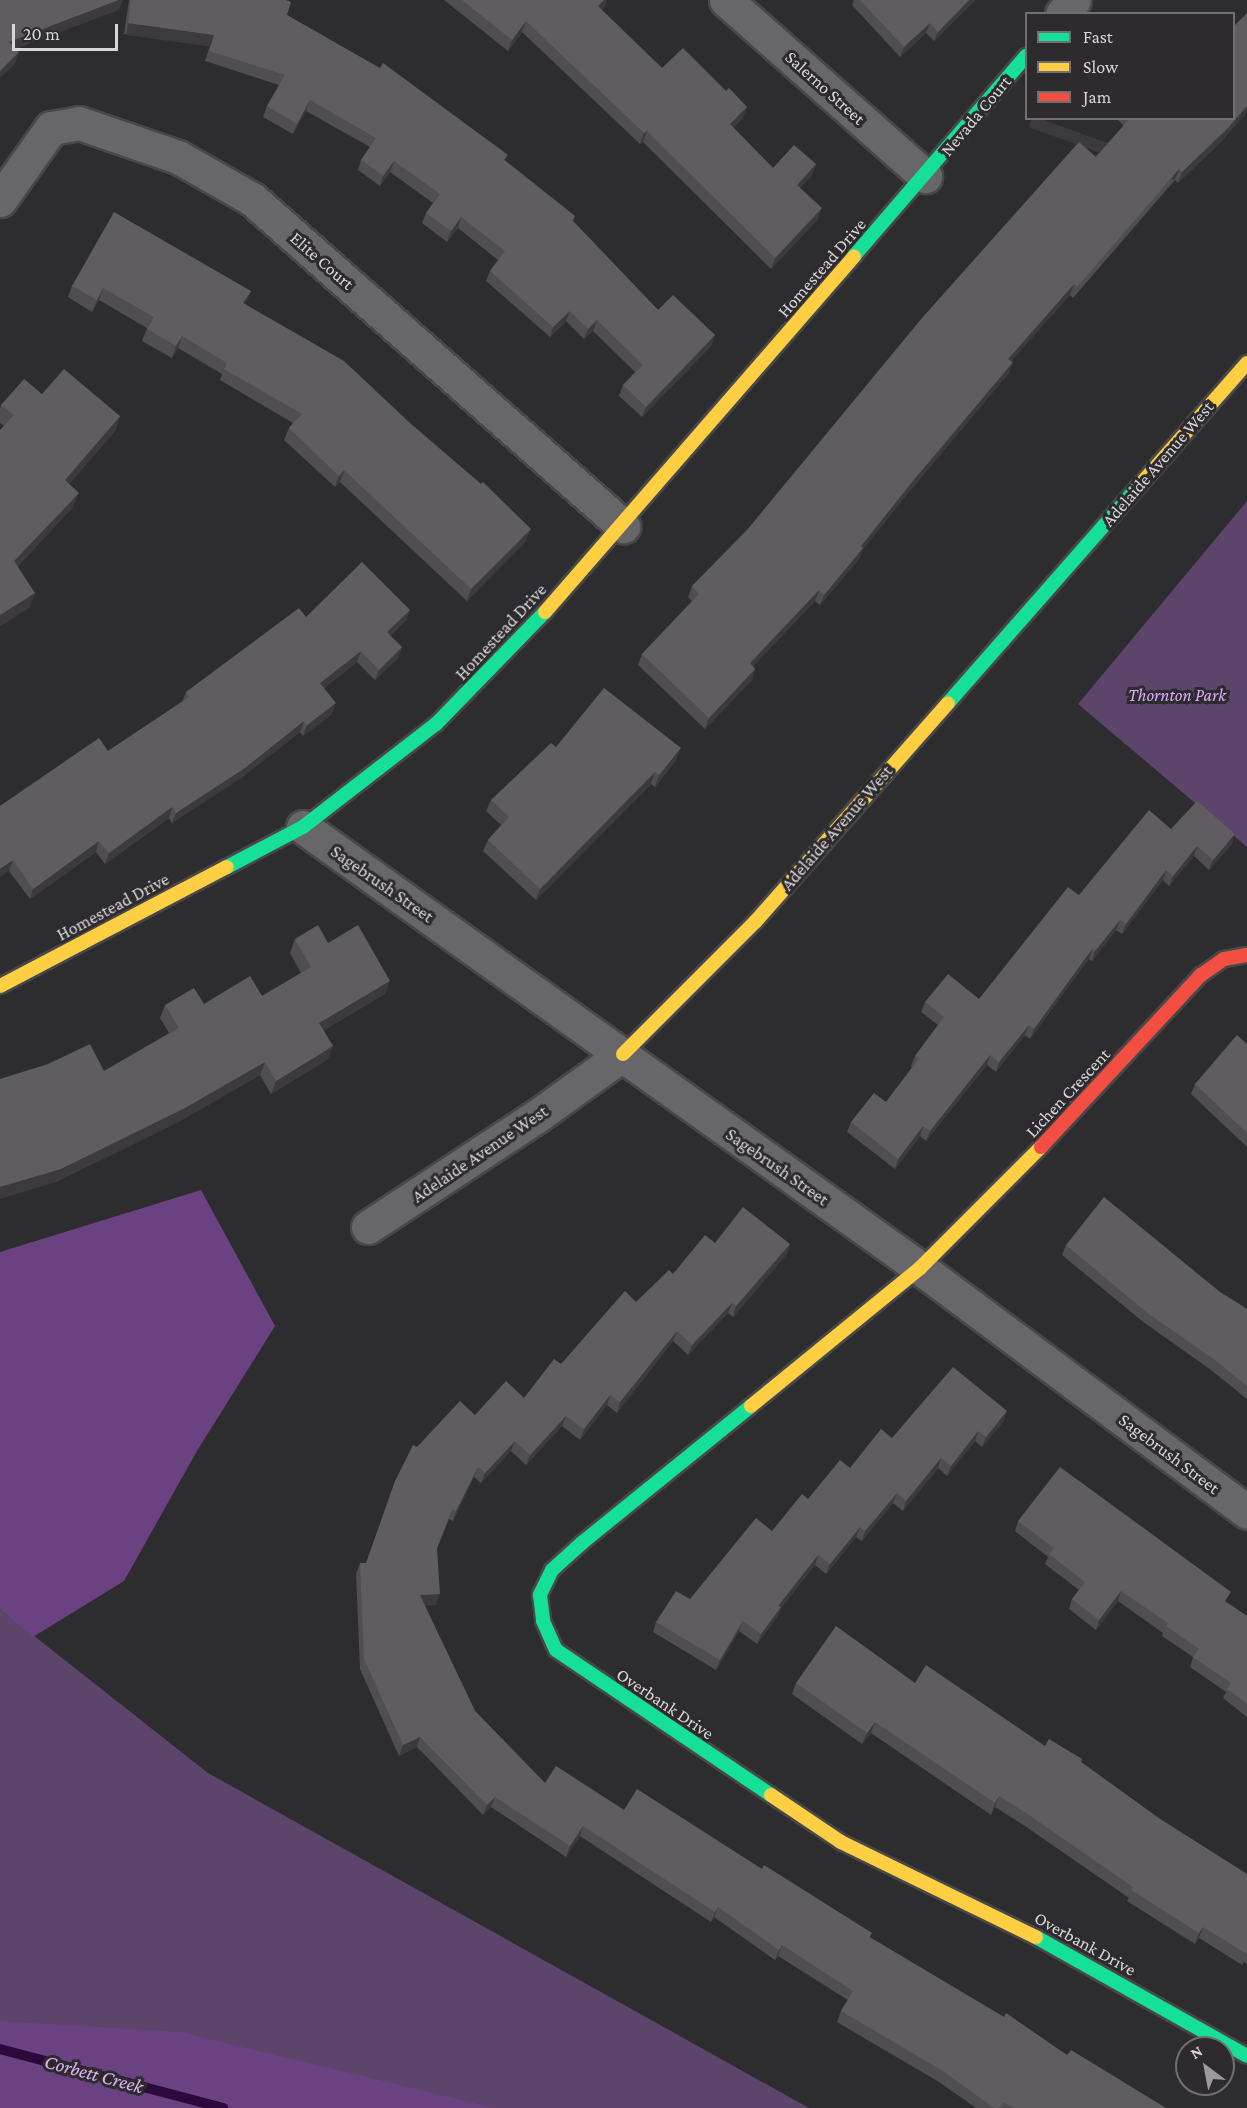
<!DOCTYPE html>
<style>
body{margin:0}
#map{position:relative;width:1247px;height:2108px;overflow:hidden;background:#2d2c2e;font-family:"Crimson Pro",serif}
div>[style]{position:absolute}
.green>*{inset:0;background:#5c446a}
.forest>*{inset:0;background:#6a4282}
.stream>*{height:10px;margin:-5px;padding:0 5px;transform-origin:5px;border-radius:5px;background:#2b093c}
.roads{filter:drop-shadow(2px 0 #484749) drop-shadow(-2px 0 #484749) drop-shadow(0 2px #484749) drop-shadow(0 -2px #484749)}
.street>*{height:33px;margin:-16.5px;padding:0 16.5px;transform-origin:16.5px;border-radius:16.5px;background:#676668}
.fast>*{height:14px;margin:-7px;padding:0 7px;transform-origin:7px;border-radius:7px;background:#16e098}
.slow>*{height:14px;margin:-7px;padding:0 7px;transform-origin:7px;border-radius:7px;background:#ffcf43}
.jam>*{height:14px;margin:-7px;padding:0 7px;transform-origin:7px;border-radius:7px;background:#f24e42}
.wall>*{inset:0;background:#504e50}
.shaded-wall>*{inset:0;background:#3c3a3c;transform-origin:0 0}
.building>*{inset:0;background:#5f5d5f}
span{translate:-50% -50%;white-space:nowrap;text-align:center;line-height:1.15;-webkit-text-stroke:6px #2e2b2f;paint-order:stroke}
.street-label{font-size:18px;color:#d8d6d9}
.park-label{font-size:18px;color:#ddaafc;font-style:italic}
.water-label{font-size:20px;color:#dbb5f3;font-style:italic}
.legend{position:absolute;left:1025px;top:12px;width:210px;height:108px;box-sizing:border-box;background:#2e2b2f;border:2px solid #726f73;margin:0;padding:8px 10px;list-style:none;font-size:18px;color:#d8d6d9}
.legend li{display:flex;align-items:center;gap:12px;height:30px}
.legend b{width:30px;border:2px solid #726f73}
.north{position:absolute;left:1175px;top:2036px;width:60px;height:60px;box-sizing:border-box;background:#2e2b2f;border:2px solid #726f73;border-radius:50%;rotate:328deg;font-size:16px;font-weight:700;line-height:24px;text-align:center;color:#d8d6d9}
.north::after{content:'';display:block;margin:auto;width:21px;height:27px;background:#9c9a9d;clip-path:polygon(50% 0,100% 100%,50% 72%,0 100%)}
.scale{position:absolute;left:12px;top:24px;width:106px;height:27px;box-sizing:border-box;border:3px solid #d8d6d9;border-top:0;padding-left:8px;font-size:18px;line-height:21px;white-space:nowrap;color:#d8d6d9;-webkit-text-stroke:4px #2e2b2f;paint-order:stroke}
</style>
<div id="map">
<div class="green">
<div style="clip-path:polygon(1247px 501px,1247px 847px,1078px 704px)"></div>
<div style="clip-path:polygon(0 1609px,208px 1773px,809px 2108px,0 2108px)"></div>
</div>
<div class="forest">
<div style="clip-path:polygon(201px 1190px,275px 1326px,197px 1451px,124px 1581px,33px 1637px,0 1609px,0 1252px)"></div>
<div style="clip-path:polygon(0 2021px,181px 2032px,495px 2108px,0 2108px)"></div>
</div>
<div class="stream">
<div style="left:0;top:2049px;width:231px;rotate:14.8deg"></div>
</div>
<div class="roads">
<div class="street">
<div style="left:726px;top:0;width:266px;rotate:41.5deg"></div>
<div style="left:1062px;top:14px;width:18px;rotate:-49deg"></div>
<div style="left:0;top:200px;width:88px;rotate:-54.7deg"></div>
<div style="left:51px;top:128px;width:28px;rotate:-10deg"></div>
<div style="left:79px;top:123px;width:105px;rotate:19deg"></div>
<div style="left:178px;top:157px;width:85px;rotate:29.6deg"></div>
<div style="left:252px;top:199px;width:495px;rotate:41.4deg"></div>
<div style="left:303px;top:827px;width:758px;rotate:35.56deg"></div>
<div style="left:920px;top:1268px;width:408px;rotate:36.7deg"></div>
<div style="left:368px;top:1227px;width:202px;rotate:-33.3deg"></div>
<div style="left:537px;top:1116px;width:106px;rotate:-35.8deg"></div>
</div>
<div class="fast">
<div style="left:854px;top:256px;width:264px;rotate:-49.3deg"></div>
<div style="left:948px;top:703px;width:288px;rotate:-48.7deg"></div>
<div style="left:227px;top:867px;width:86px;rotate:-27.8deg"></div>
<div style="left:303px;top:827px;width:168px;rotate:-37.8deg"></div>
<div style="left:436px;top:724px;width:156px;rotate:-45.8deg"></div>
<div style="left:751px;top:1406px;width:216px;rotate:141deg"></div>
<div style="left:583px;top:1542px;width:42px;rotate:137.9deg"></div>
<div style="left:552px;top:1570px;width:28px;rotate:116deg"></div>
<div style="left:540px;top:1595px;width:26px;rotate:83deg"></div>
<div style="left:543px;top:1621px;width:32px;rotate:66deg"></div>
<div style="left:556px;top:1650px;width:259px;rotate:34deg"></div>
<div style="left:1036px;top:1937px;width:242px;rotate:29.4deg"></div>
</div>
<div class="slow">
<div style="left:1138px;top:487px;width:165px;rotate:-48.7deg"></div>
<div style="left:545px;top:612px;width:471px;rotate:-49deg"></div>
<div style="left:0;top:986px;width:256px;rotate:-27.7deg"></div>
<div style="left:623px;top:1054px;width:188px;rotate:-45deg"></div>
<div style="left:756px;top:921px;width:290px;rotate:-48.6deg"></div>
<div style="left:751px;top:1406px;width:218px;rotate:-39.2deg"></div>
<div style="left:920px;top:1268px;width:171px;rotate:-45deg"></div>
<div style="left:771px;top:1795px;width:84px;rotate:33.9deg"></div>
<div style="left:841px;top:1842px;width:217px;rotate:26deg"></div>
</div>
<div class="jam">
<div style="left:1041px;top:1147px;width:235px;rotate:-47.1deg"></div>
<div style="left:1201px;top:975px;width:28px;rotate:-35deg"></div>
<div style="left:1224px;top:959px;width:23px;rotate:-10deg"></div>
</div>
</div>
<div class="wall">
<div style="clip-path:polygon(129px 0,286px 0,287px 15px,506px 161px,575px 216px,573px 221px,658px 310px,715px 335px,711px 346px,642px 417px,619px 396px,623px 385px,635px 372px,593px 331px,584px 339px,566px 321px,550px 337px,486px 281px,490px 271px,498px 260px,458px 228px,447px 242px,422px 223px,426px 213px,433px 203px,390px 172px,380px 186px,358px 170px,361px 160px,370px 147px,306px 111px,293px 134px,263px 117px,267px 106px,279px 85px,205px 61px,210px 46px,124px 34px)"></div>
<div style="clip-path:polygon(444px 0,607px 0,605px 6px,601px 10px,662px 68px,743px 118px,733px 128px,773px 168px,816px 164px,812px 175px,800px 188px,818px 219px,771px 269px,643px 142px,640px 144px,522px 32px,508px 51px)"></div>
<div style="clip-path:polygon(854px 0,975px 0,934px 41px,926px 33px,900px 57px,852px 5px)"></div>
<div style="clip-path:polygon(1116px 118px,1233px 118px,1224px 139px,1178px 183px,1175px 180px,1073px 298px,1070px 295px,1011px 361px,1009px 373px,908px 493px,863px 549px,859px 559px,820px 605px,815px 601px,753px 666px,755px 669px,752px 680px,705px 729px,638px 665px,642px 654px,692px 601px,688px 597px,692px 586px,747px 530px,1124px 126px)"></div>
<div style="clip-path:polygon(72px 286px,251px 291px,245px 304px,526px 541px,467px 601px,340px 482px,335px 487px,284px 440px,289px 428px,293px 423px,220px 380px,222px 374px,178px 348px,172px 358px,142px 341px,147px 328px,99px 300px,92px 312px,68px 297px)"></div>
<div style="clip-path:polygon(42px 394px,120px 416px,115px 431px,69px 484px,73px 507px,18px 566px,30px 607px,0 626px,4px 426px,0 423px,0 409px,1px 405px)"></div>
<div style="clip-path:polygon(410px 610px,406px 620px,390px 636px,402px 647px,398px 658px,375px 680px,357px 662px,324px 688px,332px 714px,303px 736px,300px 732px,241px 778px,172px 823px,169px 818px,105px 864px,96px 852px,30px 899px,9px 871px,0 806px,108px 751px,182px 702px,186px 692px,306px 617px)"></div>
<div style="clip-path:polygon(556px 747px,676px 760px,655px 787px,651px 784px,536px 900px,483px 851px,488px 840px,501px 825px,486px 811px,491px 800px)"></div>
<div style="clip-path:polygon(1171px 829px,1232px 844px,1209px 870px,1194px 856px,1169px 886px,1163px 880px,1122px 934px,1116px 930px,1092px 961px,1089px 959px,1030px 1039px,1025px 1035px,996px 1072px,987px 1065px,926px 1141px,920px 1136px,895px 1169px,847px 1132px,851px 1122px,886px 1102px,912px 1067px,911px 1066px,915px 1056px,938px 1025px,921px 1012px,925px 1002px,979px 999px,1079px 895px)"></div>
<div style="clip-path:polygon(295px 939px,328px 943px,385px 994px,324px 1030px,328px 1059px,271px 1094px,260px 1075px,180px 1121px,56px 1182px,104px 1071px,169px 1033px,160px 1018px,165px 1005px,204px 1004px,262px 996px,301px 973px,290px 953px)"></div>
<div style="clip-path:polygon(1247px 1044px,1247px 1147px,1191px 1094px,1195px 1084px)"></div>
<div style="clip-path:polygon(715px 1243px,790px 1244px,787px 1254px,733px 1317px,728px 1313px,688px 1355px,673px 1341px,617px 1413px,607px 1405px,580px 1440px,562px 1426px,526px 1465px,511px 1451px,481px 1483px,474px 1477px,453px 1521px,449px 1519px,437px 1549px,436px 1605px,424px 1605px,475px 1711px,545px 1783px,624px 1810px,762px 1869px,872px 1933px,870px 1937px,1067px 2055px,1166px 2108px,976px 2108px,939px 2082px,837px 2022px,841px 2011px,848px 2000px,778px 1956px,775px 1960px,714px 1917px,711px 1922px,580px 1836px,566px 1857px,491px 1807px,483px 1815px,417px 1747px,399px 1756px,360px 1669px,356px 1574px,360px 1563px,366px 1563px,417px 1447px,475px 1415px,524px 1398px,561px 1364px,636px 1302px,673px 1274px)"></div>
<div style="clip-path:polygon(1066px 1245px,1220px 1292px,1247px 1309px,1247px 1399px,1211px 1370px,1142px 1321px,1062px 1255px)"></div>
<div style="clip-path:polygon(1004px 1421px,982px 1447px,975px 1441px,947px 1476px,938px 1468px,903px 1511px,893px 1503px,862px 1541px,856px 1537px,826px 1574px,815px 1565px,781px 1608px,777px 1617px,757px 1644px,739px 1631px,716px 1670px,653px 1632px,656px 1622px,690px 1599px,772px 1531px,808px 1499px,892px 1438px)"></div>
<div style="clip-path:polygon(1018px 1521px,1227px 1603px,1247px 1616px,1247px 1717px,1223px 1698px,1226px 1692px,1190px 1667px,1193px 1657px,1162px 1636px,1163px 1633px,1118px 1601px,1096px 1630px,1069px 1609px,1072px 1599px,1079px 1590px,1045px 1564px,1048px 1557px,1015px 1531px)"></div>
<div style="clip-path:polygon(796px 1683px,915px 1683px,1045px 1746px,1082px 1759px,1081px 1762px,1160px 1819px,1247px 1874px,1247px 1964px,1244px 1962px,1242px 1965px,1199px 1938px,1195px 1944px,1127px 1901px,1129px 1898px,1022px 1824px,995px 1807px,991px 1815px,871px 1733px,862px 1744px,792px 1694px)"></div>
</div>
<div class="shaded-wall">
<div style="clip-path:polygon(119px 0,123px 0,119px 10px,5px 53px,9px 42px)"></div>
<div style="clip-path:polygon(604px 0,607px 0,605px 6px,594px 17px,598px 6px)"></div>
<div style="clip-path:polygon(969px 0,975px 0,934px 41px,938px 32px)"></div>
<div style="clip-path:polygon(526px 21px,522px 32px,508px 51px,512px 40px)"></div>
<div style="left:128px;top:23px;width:87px;height:12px;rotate:8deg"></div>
<div style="clip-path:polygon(930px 23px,926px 33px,900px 57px,904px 47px)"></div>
<div style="clip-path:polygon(19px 52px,15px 64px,0 78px,0 71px)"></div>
<div style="clip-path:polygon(310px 100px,306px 111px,293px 134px,297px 124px)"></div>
<div style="clip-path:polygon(1247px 106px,1247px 112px,1224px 139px,1178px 183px,1182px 172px)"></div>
<div style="clip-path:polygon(747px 107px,743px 118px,726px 136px,730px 124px)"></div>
<div style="clip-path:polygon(647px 131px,643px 142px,640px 144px,644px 133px)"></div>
<div style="clip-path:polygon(394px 161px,390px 172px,380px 186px,383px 176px)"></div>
<div style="clip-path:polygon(816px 164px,812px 175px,793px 196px,797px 185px)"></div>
<div style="left:1179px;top:169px;width:12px;height:156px;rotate:110deg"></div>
<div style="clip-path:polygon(822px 208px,818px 219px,771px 269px,775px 258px)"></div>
<div style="clip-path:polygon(461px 217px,458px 228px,447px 242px,451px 231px)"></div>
<div style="clip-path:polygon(1074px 284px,1070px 295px,1004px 369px,1008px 359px)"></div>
<div style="clip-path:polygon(103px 288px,99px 300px,92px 312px,97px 300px)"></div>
<div style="clip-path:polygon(251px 291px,246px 302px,239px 315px,243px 303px)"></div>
<div style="clip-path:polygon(570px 311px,566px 321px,550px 337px,553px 327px)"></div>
<div style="clip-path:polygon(597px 320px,593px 331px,584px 339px,588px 329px)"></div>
<div style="clip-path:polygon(715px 335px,711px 346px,642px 417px,646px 407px)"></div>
<div style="clip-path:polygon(182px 336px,178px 348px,172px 358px,176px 346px)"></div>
<div style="clip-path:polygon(1013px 362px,1009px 373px,908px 493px,863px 549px,859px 559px,820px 605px,824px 595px,861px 546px,912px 482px)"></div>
<div style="clip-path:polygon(120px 416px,115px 431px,60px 495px,65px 480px)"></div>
<div style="clip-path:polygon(344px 470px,340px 482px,335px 487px,339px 476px)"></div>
<div style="clip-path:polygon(79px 493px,73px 507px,9px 575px,14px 561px)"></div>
<div style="clip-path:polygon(531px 529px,526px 541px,467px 601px,471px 589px)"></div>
<div style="clip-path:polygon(819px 590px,815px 601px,746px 674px,750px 663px)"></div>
<div style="clip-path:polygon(35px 593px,30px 607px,0 626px,0 615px)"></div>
<div style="clip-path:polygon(410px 610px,406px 620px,383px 643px,387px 632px)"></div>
<div style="clip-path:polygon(402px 647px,398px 658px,375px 680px,379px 670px)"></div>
<div style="clip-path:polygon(361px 651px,357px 662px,316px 694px,320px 683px)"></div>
<div style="clip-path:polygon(755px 669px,752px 680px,705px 729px,709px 718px)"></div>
<div style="clip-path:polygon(336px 703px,332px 714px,303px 736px,307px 725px)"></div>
<div style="clip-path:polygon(304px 721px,300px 732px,241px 778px,172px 823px,176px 813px)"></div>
<div style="clip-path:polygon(681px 748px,676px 760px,655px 787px,659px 775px)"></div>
<div style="clip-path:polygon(655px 772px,651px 784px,536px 900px,540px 889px)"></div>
<div style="clip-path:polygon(172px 807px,169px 818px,105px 864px,109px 853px)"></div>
<div style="clip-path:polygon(1235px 834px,1232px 844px,1209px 870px,1213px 860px)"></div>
<div style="clip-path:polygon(99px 841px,96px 852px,30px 899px,33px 889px)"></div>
<div style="clip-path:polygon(1197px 846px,1194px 856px,1169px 886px,1173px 876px)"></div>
<div style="clip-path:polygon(13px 860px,9px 871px,0 877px,0 869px)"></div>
<div style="clip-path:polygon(1166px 870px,1163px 880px,1122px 934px,1126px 924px)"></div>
<div style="clip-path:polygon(1120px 920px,1116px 930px,1092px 961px,1095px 951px)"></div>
<div style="clip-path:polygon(1092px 949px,1089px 959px,1030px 1039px,1034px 1029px)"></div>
<div style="clip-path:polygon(390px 981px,385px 994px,314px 1036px,319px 1023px)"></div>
<div style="clip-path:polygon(1029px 1025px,1025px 1035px,996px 1072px,999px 1062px)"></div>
<div style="clip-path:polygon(333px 1046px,328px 1059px,271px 1094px,276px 1081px)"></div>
<div style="clip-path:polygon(990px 1055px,987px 1065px,926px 1141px,930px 1131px)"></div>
<div style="clip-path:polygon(265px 1062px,260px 1075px,180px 1121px,56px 1182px,0 1199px,0 1187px)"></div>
<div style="clip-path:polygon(923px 1126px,920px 1136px,895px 1169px,898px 1159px)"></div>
<div style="clip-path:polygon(790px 1244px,787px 1254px,733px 1317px,736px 1306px)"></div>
<div style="clip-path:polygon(732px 1303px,728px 1313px,688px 1355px,692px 1345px)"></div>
<div style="clip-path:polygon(677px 1331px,673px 1341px,617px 1413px,620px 1402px)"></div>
<div style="clip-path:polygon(610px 1395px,607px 1405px,580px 1440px,584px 1429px)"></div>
<div style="clip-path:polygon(1007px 1411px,1004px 1421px,982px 1447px,986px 1437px)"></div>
<div style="clip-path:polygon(566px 1416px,562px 1426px,526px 1465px,530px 1455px)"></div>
<div style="clip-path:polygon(978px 1431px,975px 1441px,947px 1476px,951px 1466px)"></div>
<div style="clip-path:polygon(515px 1441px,511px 1451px,481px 1483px,485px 1473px)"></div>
<div style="clip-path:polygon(941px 1458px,938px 1468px,903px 1511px,906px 1501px)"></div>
<div style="clip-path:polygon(478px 1467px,474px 1477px,453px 1521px,456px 1511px)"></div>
<div style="clip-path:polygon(897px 1493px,893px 1503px,862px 1541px,865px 1531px)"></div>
<div style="clip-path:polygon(860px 1527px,856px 1537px,826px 1574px,830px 1564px)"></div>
<div style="clip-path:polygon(818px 1555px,815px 1565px,781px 1608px,777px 1617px,757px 1644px,761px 1634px,778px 1606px)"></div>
<div style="clip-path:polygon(1121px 1591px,1118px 1601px,1096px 1630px,1099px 1620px)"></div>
<div style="clip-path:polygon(440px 1594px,436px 1605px,416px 1606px,420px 1595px)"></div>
<div style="clip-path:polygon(743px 1621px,739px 1631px,716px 1670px,720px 1660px)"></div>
<div style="clip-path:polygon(875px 1722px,871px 1733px,862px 1744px,867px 1733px)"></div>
<div style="clip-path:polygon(420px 1737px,417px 1747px,399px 1756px,403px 1745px)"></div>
<div style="clip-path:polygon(999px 1796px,995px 1807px,991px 1815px,995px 1803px)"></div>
<div style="clip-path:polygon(495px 1797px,491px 1807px,483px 1815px,487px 1805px)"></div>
<div style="clip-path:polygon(583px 1826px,580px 1836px,566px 1857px,570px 1846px)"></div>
<div style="clip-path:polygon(718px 1907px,714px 1917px,711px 1922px,715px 1912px)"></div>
<div style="clip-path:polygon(1203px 1927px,1199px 1938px,1195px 1944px,1199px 1933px)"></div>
<div style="clip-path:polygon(782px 1945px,778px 1956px,775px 1960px,779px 1950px)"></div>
</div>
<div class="building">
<div style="clip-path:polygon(0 0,119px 0,9px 42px,19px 52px,0 71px)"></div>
<div style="clip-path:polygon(131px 0,286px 0,291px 2px,287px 15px,380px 68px,383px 63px,508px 155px,504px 160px,575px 216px,572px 220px,658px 310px,673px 295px,715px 335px,646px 407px,623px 385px,643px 365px,597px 320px,588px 329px,570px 311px,553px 327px,490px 271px,505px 251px,461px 217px,451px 231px,426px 213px,440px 194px,394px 161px,383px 176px,361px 160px,376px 138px,310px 100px,297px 124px,267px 106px,285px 75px,209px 51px,214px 35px,128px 23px)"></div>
<div style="clip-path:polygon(462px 0,604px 0,598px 6px,662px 68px,683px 48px,726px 91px,729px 88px,747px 107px,730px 124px,773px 168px,794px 145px,816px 164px,797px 185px,822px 208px,775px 258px,647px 131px,644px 133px,526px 21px,512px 40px)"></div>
<div style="clip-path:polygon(860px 0,969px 0,938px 32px,930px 23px,904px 47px)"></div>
<div style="clip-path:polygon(1247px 13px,1247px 106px,1228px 128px,1182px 172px,1179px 169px,1077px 287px,1074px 284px,1008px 359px,1013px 362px,912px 482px,861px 546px,863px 548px,824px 595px,819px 590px,750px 663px,755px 669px,709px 718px,642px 654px,699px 594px,692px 586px,747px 530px,922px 318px,1079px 142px,1096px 157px,1130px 118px,1233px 118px,1233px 27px)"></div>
<div style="clip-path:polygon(114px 212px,251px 291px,243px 303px,344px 361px,410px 423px,481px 484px,483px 482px,531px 529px,471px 589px,344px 470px,339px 476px,289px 428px,302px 414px,224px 369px,227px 363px,182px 336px,176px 346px,147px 329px,154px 317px,103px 288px,97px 300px,72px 286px)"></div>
<div style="clip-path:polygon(64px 369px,120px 416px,65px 480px,79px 493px,14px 561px,35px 593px,0 615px,0 430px,14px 415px,1px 405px,24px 379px,42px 394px)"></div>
<div style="clip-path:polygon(362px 562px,410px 610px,387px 632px,402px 647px,379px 670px,361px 651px,320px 683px,336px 703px,307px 725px,304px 721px,245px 768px,176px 813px,172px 807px,109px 853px,99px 841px,33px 889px,13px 860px,0 869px,0 806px,99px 738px,108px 751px,189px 697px,186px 692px,299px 608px,306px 617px)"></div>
<div style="clip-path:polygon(604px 688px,681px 748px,659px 775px,655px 772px,540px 889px,488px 840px,509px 817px,491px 800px,551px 743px,556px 747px)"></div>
<div style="clip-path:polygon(1197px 801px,1235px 834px,1213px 860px,1197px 846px,1173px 876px,1166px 870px,1126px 924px,1120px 920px,1095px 951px,1092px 949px,1034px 1029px,1029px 1025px,999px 1062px,990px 1055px,930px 1131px,923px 1126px,898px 1159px,851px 1122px,874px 1093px,886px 1102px,919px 1059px,915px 1056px,944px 1017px,925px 1002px,948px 974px,979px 999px,1068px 887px,1079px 895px,1149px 810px,1171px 829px)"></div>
<div style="clip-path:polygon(318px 925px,328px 943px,358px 925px,390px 981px,319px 1023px,333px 1046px,276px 1081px,265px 1062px,185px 1108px,61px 1169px,0 1187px,0 1079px,48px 1064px,90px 1044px,104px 1071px,179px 1028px,165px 1005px,194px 988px,204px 1004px,250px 976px,262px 996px,311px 967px,295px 939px)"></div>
<div style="clip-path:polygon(1237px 1035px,1247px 1044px,1247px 1133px,1195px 1084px)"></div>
<div style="clip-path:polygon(1104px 1197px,1220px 1292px,1247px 1309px,1247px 1386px,1215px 1360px,1146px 1312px,1066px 1245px)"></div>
<div style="clip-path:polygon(743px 1207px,790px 1244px,736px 1306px,732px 1303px,692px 1345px,677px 1331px,620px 1402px,610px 1395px,584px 1429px,566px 1416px,530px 1455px,515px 1441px,485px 1473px,478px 1467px,456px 1511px,452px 1509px,437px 1548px,440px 1594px,420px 1595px,475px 1711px,545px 1783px,556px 1766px,624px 1810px,637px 1789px,762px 1869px,764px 1865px,872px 1933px,869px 1937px,1004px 2017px,1006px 2013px,1067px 2055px,1071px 2050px,1166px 2108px,1013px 2108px,1004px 2102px,999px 2108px,994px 2108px,943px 2071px,841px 2011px,853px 1991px,782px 1945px,779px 1950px,718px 1907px,715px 1912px,583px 1826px,570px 1846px,495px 1797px,487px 1805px,420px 1737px,403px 1745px,364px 1659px,360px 1563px,366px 1563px,395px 1481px,413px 1445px,417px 1447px,460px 1401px,475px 1415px,506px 1381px,524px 1398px,554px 1359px,561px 1364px,625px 1291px,636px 1302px,669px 1270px,673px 1274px,705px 1235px,715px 1243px)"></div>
<div style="clip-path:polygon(953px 1367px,1007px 1411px,986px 1437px,978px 1431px,951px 1466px,941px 1458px,906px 1501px,897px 1493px,865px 1531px,860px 1527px,830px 1564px,818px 1555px,778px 1606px,781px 1607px,761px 1634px,743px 1621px,720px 1660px,656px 1622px,676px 1591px,690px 1599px,756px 1518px,772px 1531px,802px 1494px,808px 1499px,840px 1460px,850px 1468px,881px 1429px,892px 1438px)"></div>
<div style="clip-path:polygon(1060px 1467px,1231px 1592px,1225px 1601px,1247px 1616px,1247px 1704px,1227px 1689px,1231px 1683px,1193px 1657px,1199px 1649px,1166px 1626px,1168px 1623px,1121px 1591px,1099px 1620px,1072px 1599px,1085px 1582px,1049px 1554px,1054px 1548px,1018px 1521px)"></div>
<div style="clip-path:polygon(836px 1626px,915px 1683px,926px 1665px,1045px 1746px,1049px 1739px,1082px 1759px,1081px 1762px,1160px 1819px,1247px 1874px,1247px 1954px,1203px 1927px,1199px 1933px,1131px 1890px,1133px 1887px,1026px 1813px,999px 1796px,995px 1803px,875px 1722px,867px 1733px,796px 1683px)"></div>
</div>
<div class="street-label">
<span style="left:825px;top:88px;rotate:42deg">Salerno Street</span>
<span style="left:976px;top:116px;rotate:-50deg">Nevada Court</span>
<span style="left:322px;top:261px;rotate:41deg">Elite Court</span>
<span style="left:822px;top:268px;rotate:-49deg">Homestead Drive</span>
<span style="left:1158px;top:464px;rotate:-49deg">Adelaide Avenue West</span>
<span style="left:501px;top:632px;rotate:-47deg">Homestead Drive</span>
<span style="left:837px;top:828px;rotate:-49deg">Adelaide Avenue West</span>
<span style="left:382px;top:884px;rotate:35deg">Sagebrush Street</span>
<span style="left:113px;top:907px;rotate:-28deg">Homestead Drive</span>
<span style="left:1068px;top:1093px;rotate:-47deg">Lichen Crescent</span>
<span style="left:480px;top:1154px;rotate:-34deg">Adelaide Avenue West</span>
<span style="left:777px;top:1167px;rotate:35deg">Sagebrush Street</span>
<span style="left:1169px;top:1454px;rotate:37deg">Sagebrush Street</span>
<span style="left:665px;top:1704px;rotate:34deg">Overbank Drive</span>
<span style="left:1085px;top:1944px;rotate:29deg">Overbank Drive</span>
</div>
<div class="park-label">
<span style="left:1177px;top:695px">Thornton Park</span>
</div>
<div class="water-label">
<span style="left:94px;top:2074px;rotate:15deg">Corbett Creek</span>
</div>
<ul class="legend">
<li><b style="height:8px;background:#16e098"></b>Fast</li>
<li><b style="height:8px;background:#ffcf43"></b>Slow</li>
<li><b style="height:8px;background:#f24e42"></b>Jam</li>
</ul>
<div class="north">N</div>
<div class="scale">20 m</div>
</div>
